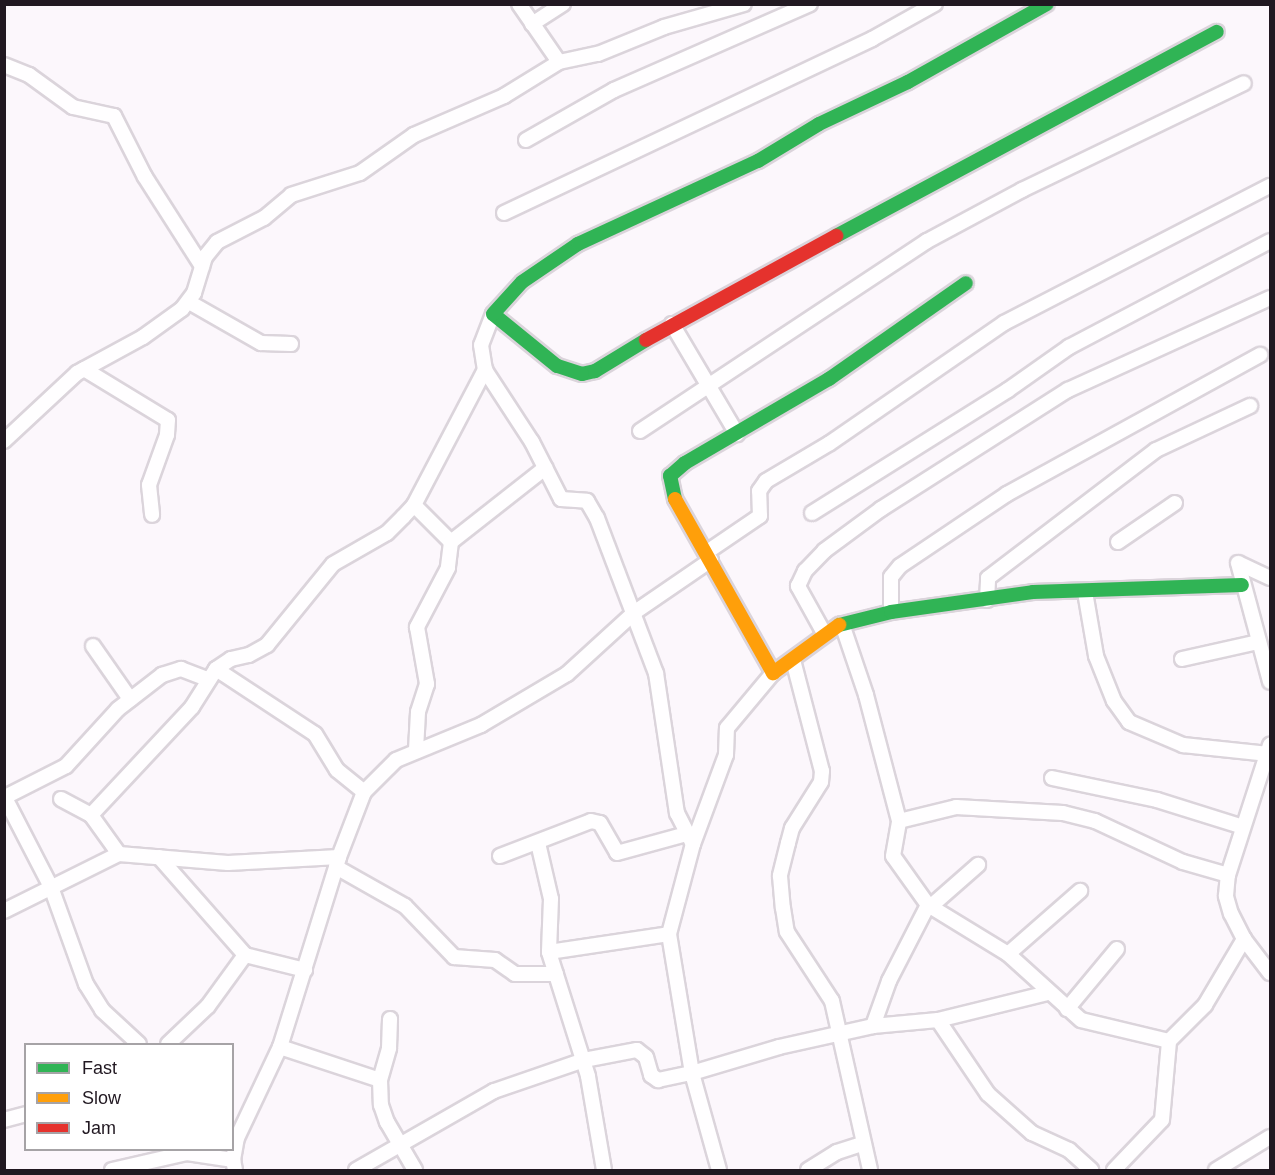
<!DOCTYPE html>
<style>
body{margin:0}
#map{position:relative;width:1275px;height:1175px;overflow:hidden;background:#fcf7fc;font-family:Arial,sans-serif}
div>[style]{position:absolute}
.roads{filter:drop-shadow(2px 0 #dbd4db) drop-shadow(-2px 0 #dbd4db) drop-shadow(0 2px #dbd4db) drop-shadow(0 -2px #dbd4db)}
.street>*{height:14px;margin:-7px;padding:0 7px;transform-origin:7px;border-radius:7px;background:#fffeff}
.fast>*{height:14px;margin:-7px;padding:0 7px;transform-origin:7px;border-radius:7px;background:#30b455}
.slow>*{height:14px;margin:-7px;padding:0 7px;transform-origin:7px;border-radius:7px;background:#ff9f0a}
.jam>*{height:14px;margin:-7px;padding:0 7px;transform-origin:7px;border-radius:7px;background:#e5322d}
span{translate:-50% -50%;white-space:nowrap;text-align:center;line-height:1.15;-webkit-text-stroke:4.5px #fff;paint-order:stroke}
.frame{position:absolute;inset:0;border:6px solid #211821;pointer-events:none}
.legend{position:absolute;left:24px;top:1043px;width:210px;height:108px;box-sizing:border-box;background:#fff;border:2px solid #a6a3a6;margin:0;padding:8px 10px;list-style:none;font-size:18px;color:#211821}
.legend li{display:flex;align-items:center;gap:12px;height:30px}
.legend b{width:30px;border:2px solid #a6a3a6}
</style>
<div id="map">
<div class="roads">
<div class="street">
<div style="left:519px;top:4px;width:70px;rotate:55.4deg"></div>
<div style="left:532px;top:24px;width:37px;rotate:-33deg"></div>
<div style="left:4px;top:65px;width:27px;rotate:22deg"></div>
<div style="left:29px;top:75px;width:54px;rotate:36deg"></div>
<div style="left:73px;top:107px;width:42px;rotate:12.4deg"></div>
<div style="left:114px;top:116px;width:68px;rotate:63.1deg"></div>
<div style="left:145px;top:177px;width:106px;rotate:57.4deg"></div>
<div style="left:526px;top:140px;width:101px;rotate:-29.6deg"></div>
<div style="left:614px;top:90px;width:214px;rotate:-23.7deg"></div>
<div style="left:504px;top:213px;width:407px;rotate:-25.3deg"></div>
<div style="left:872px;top:39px;width:72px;rotate:-29.1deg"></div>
<div style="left:189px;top:302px;width:83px;rotate:29.7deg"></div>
<div style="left:261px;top:343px;width:30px;rotate:2deg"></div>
<div style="left:493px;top:314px;width:33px;rotate:111deg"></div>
<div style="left:481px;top:345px;width:25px;rotate:81deg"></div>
<div style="left:485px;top:370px;width:86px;rotate:56.9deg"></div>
<div style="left:532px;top:442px;width:64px;rotate:63deg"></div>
<div style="left:561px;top:499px;width:26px;rotate:4deg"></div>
<div style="left:587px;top:501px;width:20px;rotate:60deg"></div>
<div style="left:597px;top:518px;width:166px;rotate:69.2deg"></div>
<div style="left:656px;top:673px;width:142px;rotate:81.5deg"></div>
<div style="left:677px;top:813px;width:35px;rotate:63deg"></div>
<div style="left:672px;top:324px;width:128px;rotate:59.4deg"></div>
<div style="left:84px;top:369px;width:98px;rotate:31.3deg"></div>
<div style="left:168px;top:420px;width:15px;rotate:94deg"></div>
<div style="left:167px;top:435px;width:53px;rotate:109.8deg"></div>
<div style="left:149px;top:485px;width:30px;rotate:84deg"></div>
<div style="left:640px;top:431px;width:344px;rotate:-33.5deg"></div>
<div style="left:927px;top:241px;width:108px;rotate:-28.2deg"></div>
<div style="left:1022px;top:190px;width:246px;rotate:-25.7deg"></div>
<div style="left:4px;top:441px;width:100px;rotate:-43deg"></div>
<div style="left:77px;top:373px;width:75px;rotate:-28.6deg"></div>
<div style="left:143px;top:337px;width:48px;rotate:-35.7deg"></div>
<div style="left:182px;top:309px;width:20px;rotate:-53deg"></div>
<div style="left:194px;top:293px;width:38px;rotate:-73deg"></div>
<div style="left:205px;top:257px;width:19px;rotate:-51deg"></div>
<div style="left:217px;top:242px;width:53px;rotate:-27.1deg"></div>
<div style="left:264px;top:218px;width:35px;rotate:-40deg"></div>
<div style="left:291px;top:195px;width:72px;rotate:-17.7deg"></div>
<div style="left:360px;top:173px;width:66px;rotate:-35.1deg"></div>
<div style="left:414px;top:135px;width:98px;rotate:-23.4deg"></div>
<div style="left:504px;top:96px;width:65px;rotate:-31.7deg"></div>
<div style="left:559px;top:62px;width:40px;rotate:-12deg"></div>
<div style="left:598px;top:54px;width:71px;rotate:-22.2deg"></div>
<div style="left:664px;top:27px;width:83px;rotate:-16deg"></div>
<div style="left:414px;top:505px;width:52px;rotate:45deg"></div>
<div style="left:451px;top:542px;width:26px;rotate:97deg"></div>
<div style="left:448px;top:568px;width:67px;rotate:117.7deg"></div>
<div style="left:417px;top:627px;width:58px;rotate:80deg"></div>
<div style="left:427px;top:684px;width:29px;rotate:108deg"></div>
<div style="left:418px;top:712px;width:37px;rotate:93deg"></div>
<div style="left:812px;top:513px;width:231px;rotate:-32.1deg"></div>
<div style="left:1008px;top:390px;width:75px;rotate:-35.2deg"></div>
<div style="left:1069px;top:347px;width:227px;rotate:-27.8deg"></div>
<div style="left:451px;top:542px;width:120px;rotate:-38.2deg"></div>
<div style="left:1118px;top:542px;width:69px;rotate:-34.4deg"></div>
<div style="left:707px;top:552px;width:64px;rotate:-34.2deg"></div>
<div style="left:760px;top:516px;width:25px;rotate:-92deg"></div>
<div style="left:759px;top:491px;width:12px;rotate:-55deg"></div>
<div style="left:766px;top:481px;width:74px;rotate:-30.7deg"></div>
<div style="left:830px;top:443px;width:211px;rotate:-34.6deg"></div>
<div style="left:1004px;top:323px;width:299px;rotate:-27.3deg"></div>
<div style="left:1270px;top:578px;width:35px;rotate:-155deg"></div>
<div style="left:1238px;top:563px;width:123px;rotate:74.9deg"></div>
<div style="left:1085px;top:592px;width:65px;rotate:80.2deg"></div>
<div style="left:1096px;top:656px;width:48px;rotate:68.2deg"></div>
<div style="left:1114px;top:701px;width:26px;rotate:54deg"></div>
<div style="left:1129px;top:722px;width:59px;rotate:23.1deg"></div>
<div style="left:1183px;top:745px;width:86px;rotate:6deg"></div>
<div style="left:987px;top:600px;width:22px;rotate:-87deg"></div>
<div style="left:988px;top:578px;width:211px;rotate:-37.3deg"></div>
<div style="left:1156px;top:450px;width:104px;rotate:-25.1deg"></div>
<div style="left:891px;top:612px;width:35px;rotate:-90deg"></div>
<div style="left:891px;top:577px;width:14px;rotate:-51deg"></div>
<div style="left:900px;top:566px;width:129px;rotate:-33.9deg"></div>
<div style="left:1007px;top:494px;width:289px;rotate:-28.8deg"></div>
<div style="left:842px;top:624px;width:75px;rotate:71.3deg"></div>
<div style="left:866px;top:695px;width:130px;rotate:75.3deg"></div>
<div style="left:824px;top:633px;width:54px;rotate:-119deg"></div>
<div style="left:798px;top:586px;width:17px;rotate:-65deg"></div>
<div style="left:805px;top:571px;width:28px;rotate:-46deg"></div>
<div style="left:824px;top:551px;width:71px;rotate:-36.4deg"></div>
<div style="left:881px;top:509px;width:222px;rotate:-32.5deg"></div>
<div style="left:1068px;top:390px;width:222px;rotate:-24.5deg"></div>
<div style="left:93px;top:646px;width:65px;rotate:55.1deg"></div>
<div style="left:1182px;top:659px;width:78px;rotate:-12.6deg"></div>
<div style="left:793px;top:660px;width:115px;rotate:75.4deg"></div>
<div style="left:822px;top:771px;width:11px;rotate:95deg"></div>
<div style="left:821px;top:782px;width:54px;rotate:122.2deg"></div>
<div style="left:792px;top:828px;width:16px;rotate:105deg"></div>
<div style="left:788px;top:843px;width:34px;rotate:104deg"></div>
<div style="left:780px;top:876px;width:32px;rotate:85deg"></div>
<div style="left:783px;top:908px;width:24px;rotate:81deg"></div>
<div style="left:787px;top:932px;width:82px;rotate:56.9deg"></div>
<div style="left:832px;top:1001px;width:173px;rotate:77.3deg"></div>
<div style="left:216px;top:669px;width:118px;rotate:33.3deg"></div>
<div style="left:315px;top:734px;width:42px;rotate:58.6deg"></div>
<div style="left:337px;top:770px;width:35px;rotate:39deg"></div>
<div style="left:1052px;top:778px;width:107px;rotate:11.8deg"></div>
<div style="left:1157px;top:800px;width:90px;rotate:17.4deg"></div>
<div style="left:4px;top:796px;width:102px;rotate:62.7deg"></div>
<div style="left:51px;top:887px;width:103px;rotate:70.2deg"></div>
<div style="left:86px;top:984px;width:31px;rotate:58deg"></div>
<div style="left:102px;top:1010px;width:50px;rotate:42.6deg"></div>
<div style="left:5px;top:797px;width:68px;rotate:-26.9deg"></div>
<div style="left:66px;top:766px;width:77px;rotate:-47.6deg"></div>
<div style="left:118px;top:709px;width:56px;rotate:-37.7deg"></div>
<div style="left:162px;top:675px;width:20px;rotate:-18deg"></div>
<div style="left:181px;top:669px;width:28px;rotate:21deg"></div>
<div style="left:61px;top:799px;width:34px;rotate:28deg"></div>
<div style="left:538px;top:843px;width:57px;rotate:76.9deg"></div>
<div style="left:551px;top:899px;width:53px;rotate:92.2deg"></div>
<div style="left:119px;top:854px;width:109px;rotate:4.7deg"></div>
<div style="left:228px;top:863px;width:111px;rotate:-3.1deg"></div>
<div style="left:500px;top:856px;width:97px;rotate:-21deg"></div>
<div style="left:591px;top:821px;width:9px;rotate:13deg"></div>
<div style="left:600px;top:823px;width:34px;rotate:60deg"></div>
<div style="left:617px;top:853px;width:72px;rotate:-15.4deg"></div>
<div style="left:159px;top:857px;width:130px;rotate:48.7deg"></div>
<div style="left:245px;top:955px;width:62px;rotate:14deg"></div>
<div style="left:336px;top:867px;width:79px;rotate:29.5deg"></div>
<div style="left:405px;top:906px;width:71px;rotate:46.1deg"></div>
<div style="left:454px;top:957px;width:41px;rotate:4.2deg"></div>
<div style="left:495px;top:960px;width:24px;rotate:35deg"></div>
<div style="left:515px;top:974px;width:41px"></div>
<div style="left:928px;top:905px;width:85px;rotate:117.2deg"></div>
<div style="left:889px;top:981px;width:48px;rotate:109.6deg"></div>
<div style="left:873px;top:1026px;width:65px;rotate:-5.3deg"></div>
<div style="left:938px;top:1020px;width:113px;rotate:-13.8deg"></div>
<div style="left:930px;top:907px;width:64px;rotate:-41.2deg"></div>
<div style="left:4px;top:911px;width:128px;rotate:-26.4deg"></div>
<div style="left:119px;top:854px;width:48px;rotate:-125.7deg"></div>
<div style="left:91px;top:815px;width:148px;rotate:-46.9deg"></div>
<div style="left:192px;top:707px;width:45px;rotate:-57.7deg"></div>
<div style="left:216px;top:669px;width:18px;rotate:-34deg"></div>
<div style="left:231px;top:659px;width:18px;rotate:-13deg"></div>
<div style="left:249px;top:655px;width:21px;rotate:-29deg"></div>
<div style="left:267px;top:645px;width:104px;rotate:-50.8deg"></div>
<div style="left:333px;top:564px;width:62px;rotate:-29.9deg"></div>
<div style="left:387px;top:533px;width:23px;rotate:-45deg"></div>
<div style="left:403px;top:517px;width:16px;rotate:-47deg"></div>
<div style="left:414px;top:505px;width:153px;rotate:-62.3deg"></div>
<div style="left:1244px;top:939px;width:43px;rotate:52.6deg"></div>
<div style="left:1008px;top:954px;width:96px;rotate:-41.2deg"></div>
<div style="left:1067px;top:1009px;width:78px;rotate:-50.2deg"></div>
<div style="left:938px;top:1020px;width:89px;rotate:56deg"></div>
<div style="left:988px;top:1094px;width:59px;rotate:41.6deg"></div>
<div style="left:1032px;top:1133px;width:41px;rotate:24.7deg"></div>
<div style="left:1069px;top:1150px;width:30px;rotate:42deg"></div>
<div style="left:1169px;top:1041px;width:51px;rotate:-45deg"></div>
<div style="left:1205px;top:1005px;width:77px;rotate:-59.4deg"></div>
<div style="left:1244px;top:939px;width:28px;rotate:-117deg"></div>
<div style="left:1231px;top:914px;width:19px;rotate:-106deg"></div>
<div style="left:1226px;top:896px;width:21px;rotate:-85deg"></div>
<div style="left:1228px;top:875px;width:137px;rotate:-72.1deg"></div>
<div style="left:168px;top:1044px;width:55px;rotate:-43.5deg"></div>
<div style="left:208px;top:1006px;width:63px;rotate:-54deg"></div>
<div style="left:280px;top:1047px;width:105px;rotate:18.3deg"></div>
<div style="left:380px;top:1080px;width:25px;rotate:88deg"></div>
<div style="left:381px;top:1105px;width:18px;rotate:71deg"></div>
<div style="left:387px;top:1122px;width:56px;rotate:59.7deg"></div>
<div style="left:380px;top:1080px;width:33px;rotate:-74deg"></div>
<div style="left:389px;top:1048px;width:29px;rotate:-88deg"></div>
<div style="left:4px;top:1120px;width:23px;rotate:-15deg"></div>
<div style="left:112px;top:1170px;width:77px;rotate:-12.8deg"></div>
<div style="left:187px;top:1153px;width:47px;rotate:8.7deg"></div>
<div style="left:235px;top:1170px;width:10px;rotate:-101deg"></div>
<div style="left:233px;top:1160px;width:22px;rotate:-80deg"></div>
<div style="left:237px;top:1138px;width:101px;rotate:-64.7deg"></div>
<div style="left:280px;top:1047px;width:199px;rotate:-72.7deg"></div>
<div style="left:339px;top:857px;width:70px;rotate:-69deg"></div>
<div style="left:364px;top:792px;width:45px;rotate:-45deg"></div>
<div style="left:396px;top:760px;width:92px;rotate:-22.4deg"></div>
<div style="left:481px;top:725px;width:100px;rotate:-30.7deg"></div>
<div style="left:567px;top:674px;width:92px;rotate:-42.4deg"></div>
<div style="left:635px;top:612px;width:92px;rotate:-34.4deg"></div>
<div style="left:356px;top:1170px;width:159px;rotate:-29.8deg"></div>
<div style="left:494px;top:1091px;width:95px;rotate:-19deg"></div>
<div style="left:584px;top:1060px;width:54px;rotate:-10.7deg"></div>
<div style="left:637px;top:1050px;width:11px;rotate:38deg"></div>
<div style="left:646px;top:1057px;width:19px;rotate:74deg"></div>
<div style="left:651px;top:1075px;width:9px;rotate:36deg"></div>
<div style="left:658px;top:1080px;width:35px;rotate:-12deg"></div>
<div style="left:692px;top:1073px;width:141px;rotate:-99.4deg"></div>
<div style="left:669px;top:934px;width:93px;rotate:-75.1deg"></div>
<div style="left:693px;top:844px;width:95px;rotate:-69.7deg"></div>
<div style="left:726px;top:755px;width:27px;rotate:-88deg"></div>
<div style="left:727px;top:728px;width:72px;rotate:-50.1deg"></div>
<div style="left:604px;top:1170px;width:95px;rotate:-99.7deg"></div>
<div style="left:588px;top:1076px;width:130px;rotate:-107.5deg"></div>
<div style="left:549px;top:952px;width:121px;rotate:-8.5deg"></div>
<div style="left:719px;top:1170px;width:101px;rotate:-105.6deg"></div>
<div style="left:692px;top:1073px;width:91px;rotate:-16.6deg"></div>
<div style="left:779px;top:1047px;width:96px;rotate:-12.6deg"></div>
<div style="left:808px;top:1170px;width:34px;rotate:-32deg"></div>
<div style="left:837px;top:1152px;width:28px;rotate:-18deg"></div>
<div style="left:1114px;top:1170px;width:69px;rotate:-46.2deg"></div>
<div style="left:1162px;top:1120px;width:79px;rotate:-84.9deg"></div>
<div style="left:1169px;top:1041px;width:90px;rotate:-166.6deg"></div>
<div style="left:1081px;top:1020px;width:98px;rotate:-137.9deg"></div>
<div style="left:1008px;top:954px;width:94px;rotate:-148.5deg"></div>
<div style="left:928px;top:905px;width:60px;rotate:-125.5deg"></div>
<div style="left:893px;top:856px;width:36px;rotate:-80deg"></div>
<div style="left:899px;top:821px;width:59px;rotate:-13.8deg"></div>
<div style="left:956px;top:807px;width:107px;rotate:3.2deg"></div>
<div style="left:1063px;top:813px;width:33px;rotate:14deg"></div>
<div style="left:1095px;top:821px;width:97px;rotate:25deg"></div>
<div style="left:1183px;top:862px;width:47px;rotate:16.1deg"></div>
<div style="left:1216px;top:1170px;width:63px;rotate:-31.4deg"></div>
</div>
<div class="fast">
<div style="left:836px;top:236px;width:432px;rotate:-28.2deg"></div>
<div style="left:646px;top:340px;width:60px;rotate:148.7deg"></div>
<div style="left:595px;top:371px;width:13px;rotate:167deg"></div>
<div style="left:582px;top:374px;width:26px;rotate:-162deg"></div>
<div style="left:557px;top:366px;width:82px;rotate:-140.9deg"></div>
<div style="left:493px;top:314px;width:43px;rotate:-47.8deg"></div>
<div style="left:522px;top:282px;width:68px;rotate:-34.2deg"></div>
<div style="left:578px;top:244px;width:198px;rotate:-24.8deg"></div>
<div style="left:758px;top:161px;width:71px;rotate:-31.2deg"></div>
<div style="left:819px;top:124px;width:98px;rotate:-25.3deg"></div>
<div style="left:908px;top:82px;width:159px;rotate:-29.3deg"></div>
<div style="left:675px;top:499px;width:24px;rotate:-102deg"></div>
<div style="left:670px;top:476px;width:20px;rotate:-41deg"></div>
<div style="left:685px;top:463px;width:167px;rotate:-30.3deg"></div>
<div style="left:829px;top:379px;width:167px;rotate:-35deg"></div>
<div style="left:839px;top:625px;width:54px;rotate:-14deg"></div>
<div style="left:891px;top:612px;width:143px;rotate:-8deg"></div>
<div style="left:1033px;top:592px;width:209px;rotate:-1.9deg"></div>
</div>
<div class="slow">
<div style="left:675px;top:499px;width:200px;rotate:60.6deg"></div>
<div style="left:773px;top:673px;width:82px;rotate:-36deg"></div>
</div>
<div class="jam">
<div style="left:646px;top:340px;width:217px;rotate:-28.7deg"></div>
</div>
</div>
<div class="frame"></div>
<ul class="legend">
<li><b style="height:8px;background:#30b455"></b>Fast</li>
<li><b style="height:8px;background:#ff9f0a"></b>Slow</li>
<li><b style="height:8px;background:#e5322d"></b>Jam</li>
</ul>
</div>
